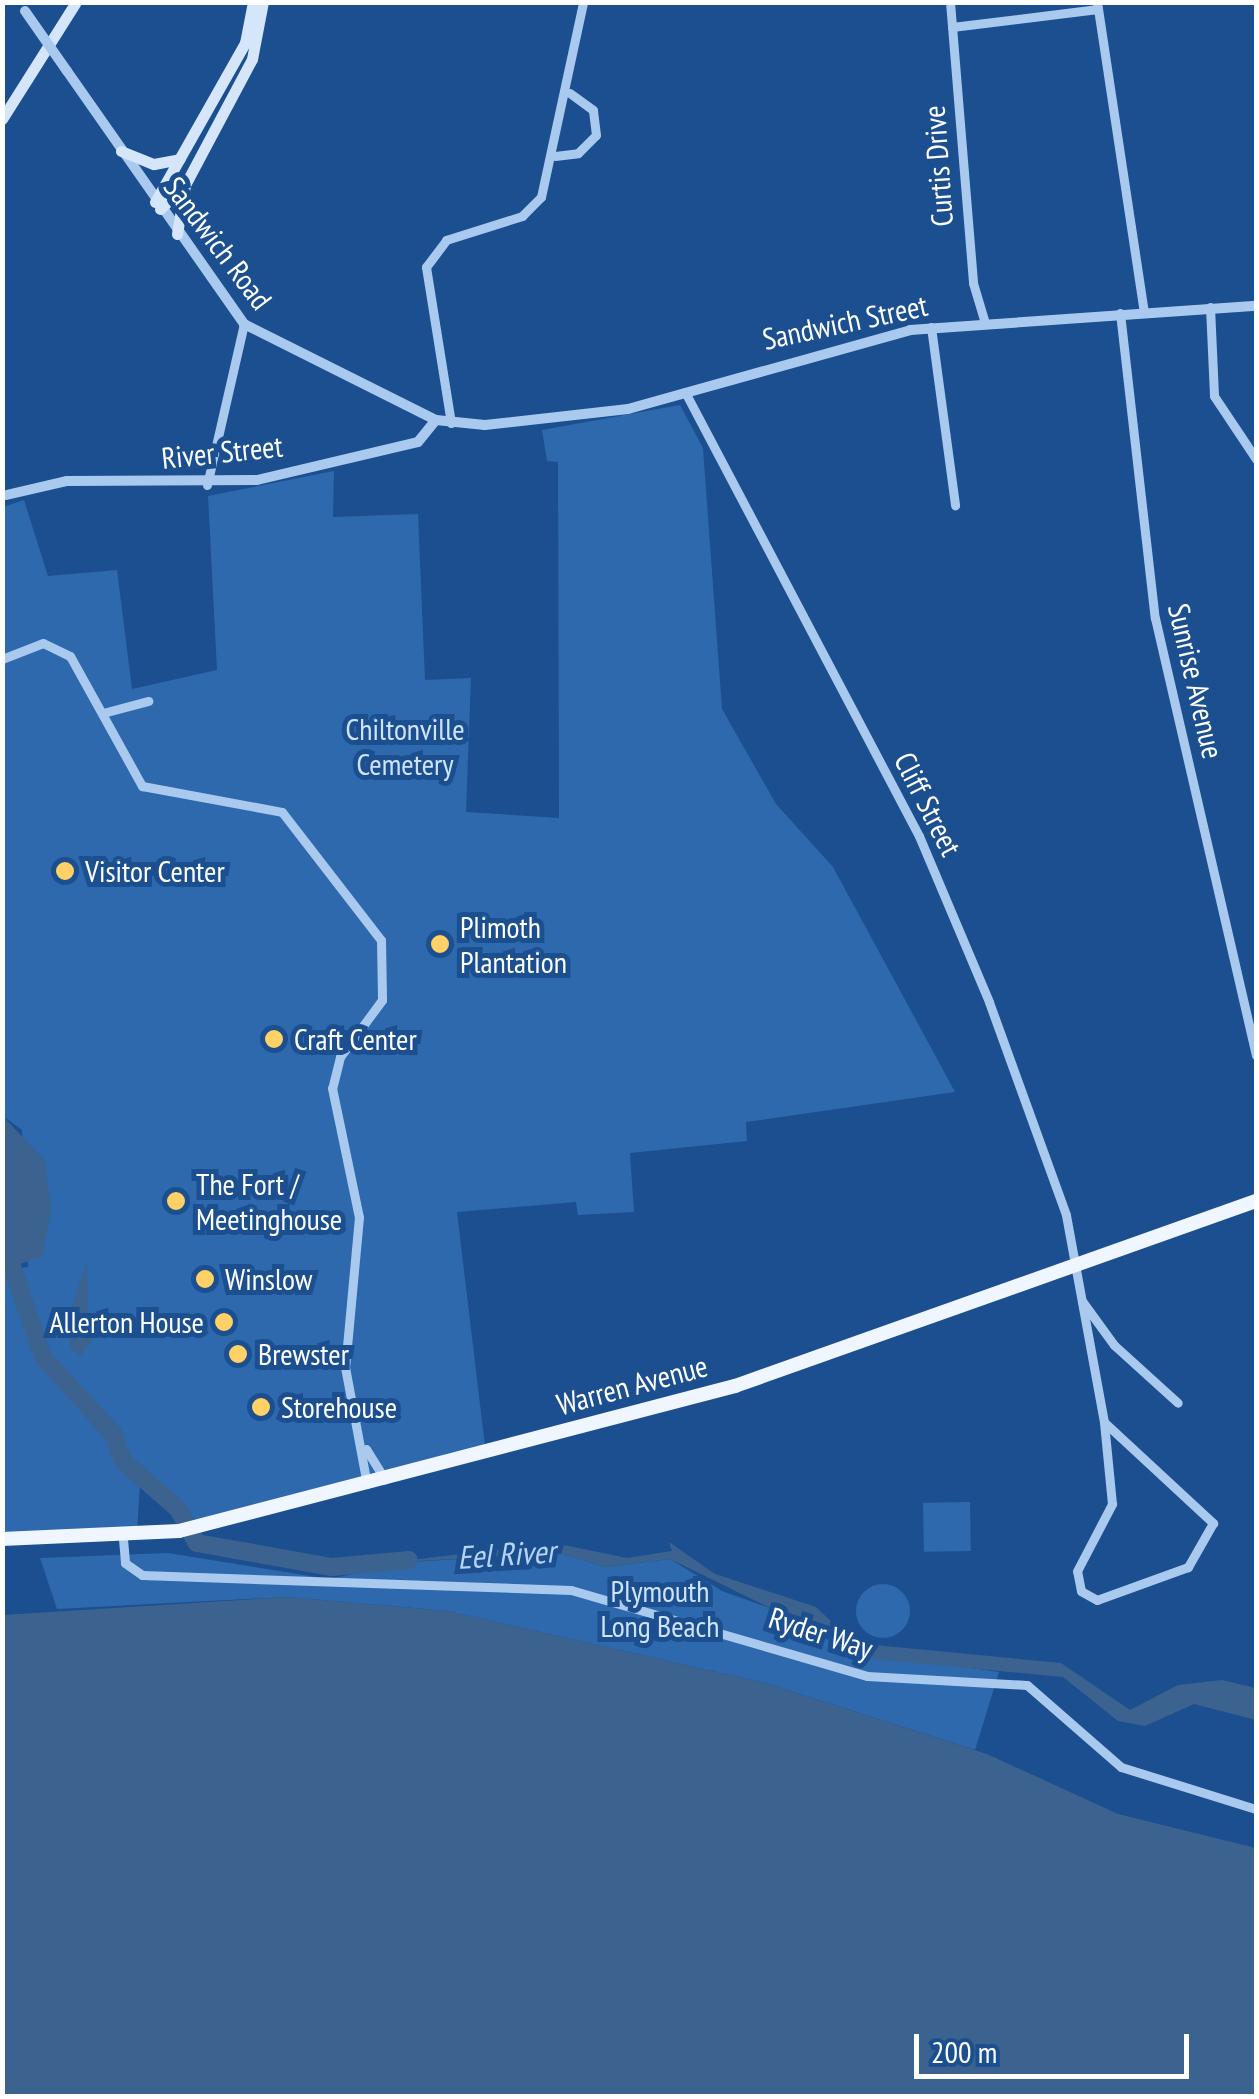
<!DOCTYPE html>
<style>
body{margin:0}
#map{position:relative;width:1259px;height:2099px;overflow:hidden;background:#1b4f8f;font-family:"PT Sans Narrow",sans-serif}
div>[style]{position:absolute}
.green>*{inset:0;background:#2e69ad;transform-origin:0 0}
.round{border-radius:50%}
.water>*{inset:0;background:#3c6290}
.river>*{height:18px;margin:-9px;padding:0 9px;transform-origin:9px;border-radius:9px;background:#3c6290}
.minor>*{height:9px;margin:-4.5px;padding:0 4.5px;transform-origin:4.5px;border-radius:4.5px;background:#a9c9ee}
.tertiary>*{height:10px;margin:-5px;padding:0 5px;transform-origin:5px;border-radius:5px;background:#a9c9ee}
.secondary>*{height:11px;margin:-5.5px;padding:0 5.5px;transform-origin:5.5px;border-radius:5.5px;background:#d6e6fa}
.primary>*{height:14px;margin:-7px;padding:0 7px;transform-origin:7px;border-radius:7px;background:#f0f6ff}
.tertiary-bridge>*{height:10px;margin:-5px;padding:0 5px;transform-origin:5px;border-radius:5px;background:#a9c9ee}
.dots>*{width:28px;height:28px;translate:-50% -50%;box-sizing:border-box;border:5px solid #1b4f8f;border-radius:50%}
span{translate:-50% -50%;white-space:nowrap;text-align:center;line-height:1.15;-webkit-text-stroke:10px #1b4f8f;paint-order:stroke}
.street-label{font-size:30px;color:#fff}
.park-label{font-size:30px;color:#cfe3fa}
.poi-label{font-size:30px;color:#fff}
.left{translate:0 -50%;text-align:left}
.right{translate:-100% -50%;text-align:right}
.water-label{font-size:32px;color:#b5d3f5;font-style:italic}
.frame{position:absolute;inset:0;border:5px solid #fff;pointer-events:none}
.scale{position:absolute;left:914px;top:2034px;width:275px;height:45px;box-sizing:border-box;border:5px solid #fff;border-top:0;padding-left:12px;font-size:30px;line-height:35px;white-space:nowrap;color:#fff;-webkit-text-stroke:8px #1b4f8f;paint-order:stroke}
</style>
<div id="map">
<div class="green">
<div style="clip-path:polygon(680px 405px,703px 448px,722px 709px,776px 804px,833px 867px,955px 1092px,746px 1122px,747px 1141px,630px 1153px,634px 1212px,578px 1215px,576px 1202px,457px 1212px,485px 1446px,196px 1521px,141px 1469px,137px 1532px,3px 1533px,3px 1270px,28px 1267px,22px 1130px,3px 1116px,3px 507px,24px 500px,48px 576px,117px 570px,132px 689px,217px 670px,208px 496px,334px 471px,333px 517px,418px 514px,425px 680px,471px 678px,466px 812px,559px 818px,558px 462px,547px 461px,542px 430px)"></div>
<div style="left:970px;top:1502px;width:49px;height:47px;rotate:89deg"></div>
<div style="clip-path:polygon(168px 1553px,329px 1579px,411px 1562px,560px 1553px,605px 1567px,670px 1559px,722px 1591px,828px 1629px,849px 1651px,999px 1672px,975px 1750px,769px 1684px,448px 1611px,287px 1597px,57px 1609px,40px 1558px)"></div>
<div class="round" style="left:856px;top:1584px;width:54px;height:54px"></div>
</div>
<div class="water">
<div style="clip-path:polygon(3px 1116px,45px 1161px,51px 1210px,43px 1256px,3px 1270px)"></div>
<div style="clip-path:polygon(87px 1261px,88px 1313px,98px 1334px,80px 1356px,70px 1347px,70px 1313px)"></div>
<div style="clip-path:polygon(669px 1542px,715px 1574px,816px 1607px,854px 1643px,1061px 1663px,1130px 1710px,1178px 1685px,1222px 1680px,1256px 1688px,1256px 1720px,1194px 1704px,1145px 1726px,1118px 1721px,1063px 1677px,874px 1659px,670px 1559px,605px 1567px,560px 1553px,385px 1563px,554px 1543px,627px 1558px,672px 1551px)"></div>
<div style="clip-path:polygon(287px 1597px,448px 1611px,769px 1684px,987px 1754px,1118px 1814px,1256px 1848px,1256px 2096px,3px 2096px,3px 1615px)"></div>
</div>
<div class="river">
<div style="left:2px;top:1237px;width:127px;rotate:71.1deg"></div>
<div style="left:43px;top:1357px;width:105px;rotate:47.7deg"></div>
<div style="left:114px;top:1435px;width:28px;rotate:71deg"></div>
<div style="left:123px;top:1461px;width:73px;rotate:41.1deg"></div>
<div style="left:178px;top:1509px;width:39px;rotate:61deg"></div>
<div style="left:197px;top:1543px;width:137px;rotate:10.1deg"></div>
<div style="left:332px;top:1567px;width:77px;rotate:-5.2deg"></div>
</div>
<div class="minor">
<div style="left:950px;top:2px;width:282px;rotate:85.3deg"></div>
<div style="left:973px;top:283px;width:42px;rotate:73.3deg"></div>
<div style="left:1097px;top:2px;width:313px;rotate:81.4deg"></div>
<div style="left:952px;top:27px;width:147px;rotate:-7deg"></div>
<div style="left:555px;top:156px;width:23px;rotate:-7deg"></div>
<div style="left:578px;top:153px;width:25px;rotate:-45deg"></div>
<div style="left:596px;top:135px;width:25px;rotate:-97deg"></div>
<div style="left:593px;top:110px;width:29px;rotate:-144deg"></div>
<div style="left:1210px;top:307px;width:89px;rotate:87.4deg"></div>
<div style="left:1214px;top:396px;width:76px;rotate:56.3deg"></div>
<div style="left:1120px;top:313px;width:307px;rotate:83.5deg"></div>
<div style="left:1155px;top:618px;width:449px;rotate:77deg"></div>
<div style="left:931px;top:327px;width:180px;rotate:82.3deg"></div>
<div style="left:685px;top:392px;width:502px;rotate:62.21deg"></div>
<div style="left:919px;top:836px;width:180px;rotate:67.1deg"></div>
<div style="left:989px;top:1002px;width:226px;rotate:70.1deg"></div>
<div style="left:1066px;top:1215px;width:210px;rotate:79.6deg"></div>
<div style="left:451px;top:423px;width:158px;rotate:-99.1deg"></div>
<div style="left:426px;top:267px;width:34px;rotate:-53deg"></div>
<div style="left:446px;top:240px;width:80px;rotate:-17.5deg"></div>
<div style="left:522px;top:216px;width:27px;rotate:-45deg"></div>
<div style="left:541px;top:197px;width:199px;rotate:-77.8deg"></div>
<div style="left:207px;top:485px;width:165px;rotate:-77.1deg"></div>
<div style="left:2px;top:659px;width:44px;rotate:-21.3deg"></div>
<div style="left:43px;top:643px;width:30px;rotate:26deg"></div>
<div style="left:70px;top:656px;width:149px;rotate:61deg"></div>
<div style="left:142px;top:786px;width:142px;rotate:10.5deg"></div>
<div style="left:282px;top:812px;width:162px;rotate:52.3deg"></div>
<div style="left:381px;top:940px;width:60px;rotate:89deg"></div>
<div style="left:382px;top:1000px;width:71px;rotate:126.4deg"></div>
<div style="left:340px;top:1057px;width:32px;rotate:104deg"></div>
<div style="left:332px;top:1088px;width:132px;rotate:78.2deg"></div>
<div style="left:359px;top:1217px;width:151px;rotate:95.3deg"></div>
<div style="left:345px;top:1367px;width:119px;rotate:79.4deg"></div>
<div style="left:103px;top:713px;width:47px;rotate:-14.9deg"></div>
<div style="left:1082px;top:1301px;width:54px;rotate:54deg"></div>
<div style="left:1114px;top:1345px;width:86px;rotate:42.2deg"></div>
<div style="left:1104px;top:1422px;width:149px;rotate:42.8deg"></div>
<div style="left:1213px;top:1523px;width:51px;rotate:119.6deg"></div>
<div style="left:1188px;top:1567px;width:97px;rotate:160.1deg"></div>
<div style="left:1097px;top:1600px;width:18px;rotate:-151deg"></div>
<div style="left:1081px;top:1591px;width:20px;rotate:-101deg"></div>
<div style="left:1077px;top:1571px;width:76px;rotate:-62.4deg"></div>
<div style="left:1112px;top:1504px;width:82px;rotate:-95.6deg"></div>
<div style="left:366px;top:1449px;width:36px;rotate:58deg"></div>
<div style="left:123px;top:1539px;width:24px;rotate:85deg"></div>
<div style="left:125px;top:1563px;width:21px;rotate:35deg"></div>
<div style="left:142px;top:1575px;width:429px;rotate:2deg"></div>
<div style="left:571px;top:1590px;width:308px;rotate:16.2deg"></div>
<div style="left:867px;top:1676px;width:160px;rotate:3.2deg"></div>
<div style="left:1027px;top:1685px;width:125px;rotate:41.1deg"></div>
<div style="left:1121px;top:1767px;width:141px;rotate:17.3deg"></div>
</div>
<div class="tertiary">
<div style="left:67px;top:71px;width:309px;rotate:55deg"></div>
<div style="left:244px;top:324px;width:215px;rotate:26.6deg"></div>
<div style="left:436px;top:420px;width:49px;rotate:5.8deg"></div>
<div style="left:485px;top:425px;width:144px;rotate:-6.4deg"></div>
<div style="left:628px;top:409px;width:293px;rotate:-15.6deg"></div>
<div style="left:910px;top:330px;width:347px;rotate:-4deg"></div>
<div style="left:2px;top:496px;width:67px;rotate:-13deg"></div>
<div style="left:67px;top:481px;width:190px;rotate:-0.3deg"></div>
<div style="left:257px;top:480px;width:165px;rotate:-13.3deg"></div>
<div style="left:418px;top:442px;width:28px;rotate:-51deg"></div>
</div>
<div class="secondary">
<div style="left:2px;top:119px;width:138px;rotate:-57.7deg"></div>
<div style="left:121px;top:151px;width:35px;rotate:22deg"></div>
<div style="left:154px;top:164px;width:26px;rotate:-11deg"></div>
<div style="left:155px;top:202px;width:183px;rotate:-60.5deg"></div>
<div style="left:245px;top:43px;width:42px;rotate:-79deg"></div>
<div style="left:160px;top:209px;width:35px;rotate:-44deg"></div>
<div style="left:177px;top:234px;width:50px;rotate:-80.7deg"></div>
<div style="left:185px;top:185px;width:143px;rotate:-62deg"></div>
<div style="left:252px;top:59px;width:58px;rotate:-79.1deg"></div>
</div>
<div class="primary">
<div style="left:2px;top:1539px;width:177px;rotate:-2.6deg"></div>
<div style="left:179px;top:1531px;width:575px;rotate:-14.62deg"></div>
<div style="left:735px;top:1386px;width:553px;rotate:-19.55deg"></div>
</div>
<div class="tertiary-bridge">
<div style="left:25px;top:11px;width:73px;rotate:55deg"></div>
</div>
<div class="dots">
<div style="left:65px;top:871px;background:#ffd166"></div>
<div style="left:440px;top:944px;background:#ffd166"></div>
<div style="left:274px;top:1039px;background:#ffd166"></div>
<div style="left:176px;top:1201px;background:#ffd166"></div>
<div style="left:205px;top:1279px;background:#ffd166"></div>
<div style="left:224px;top:1322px;background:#ffd166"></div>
<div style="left:238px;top:1354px;background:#ffd166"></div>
<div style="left:261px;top:1407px;background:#ffd166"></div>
</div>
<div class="street-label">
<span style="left:938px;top:166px;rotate:-94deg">Curtis Drive</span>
<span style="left:218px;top:243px;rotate:53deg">Sandwich Road</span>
<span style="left:845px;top:322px;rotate:-12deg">Sandwich Street</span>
<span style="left:222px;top:452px;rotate:-6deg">River Street</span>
<span style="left:1196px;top:681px;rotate:77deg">Sunrise Avenue</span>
<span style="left:928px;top:804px;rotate:63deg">Cliff Street</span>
<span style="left:632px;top:1385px;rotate:-15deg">Warren Avenue</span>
<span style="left:821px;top:1633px;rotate:18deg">Ryder Way</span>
</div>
<div class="park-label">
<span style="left:405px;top:746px">Chiltonville<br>Cemetery</span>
<span style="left:660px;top:1608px">Plymouth<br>Long Beach</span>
</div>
<div class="poi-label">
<span class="left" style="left:85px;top:871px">Visitor Center</span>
<span class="left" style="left:460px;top:944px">Plimoth<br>Plantation</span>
<span class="left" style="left:294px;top:1039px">Craft Center</span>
<span class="left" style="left:196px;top:1201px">The Fort /<br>Meetinghouse</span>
<span class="left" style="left:225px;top:1279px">Winslow</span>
<span class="right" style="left:204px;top:1322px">Allerton House</span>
<span class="left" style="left:258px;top:1354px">Brewster</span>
<span class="left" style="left:281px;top:1407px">Storehouse</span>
</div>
<div class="water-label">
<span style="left:506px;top:1554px;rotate:-4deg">Eel River</span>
</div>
<div class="frame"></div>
<div class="scale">200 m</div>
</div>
